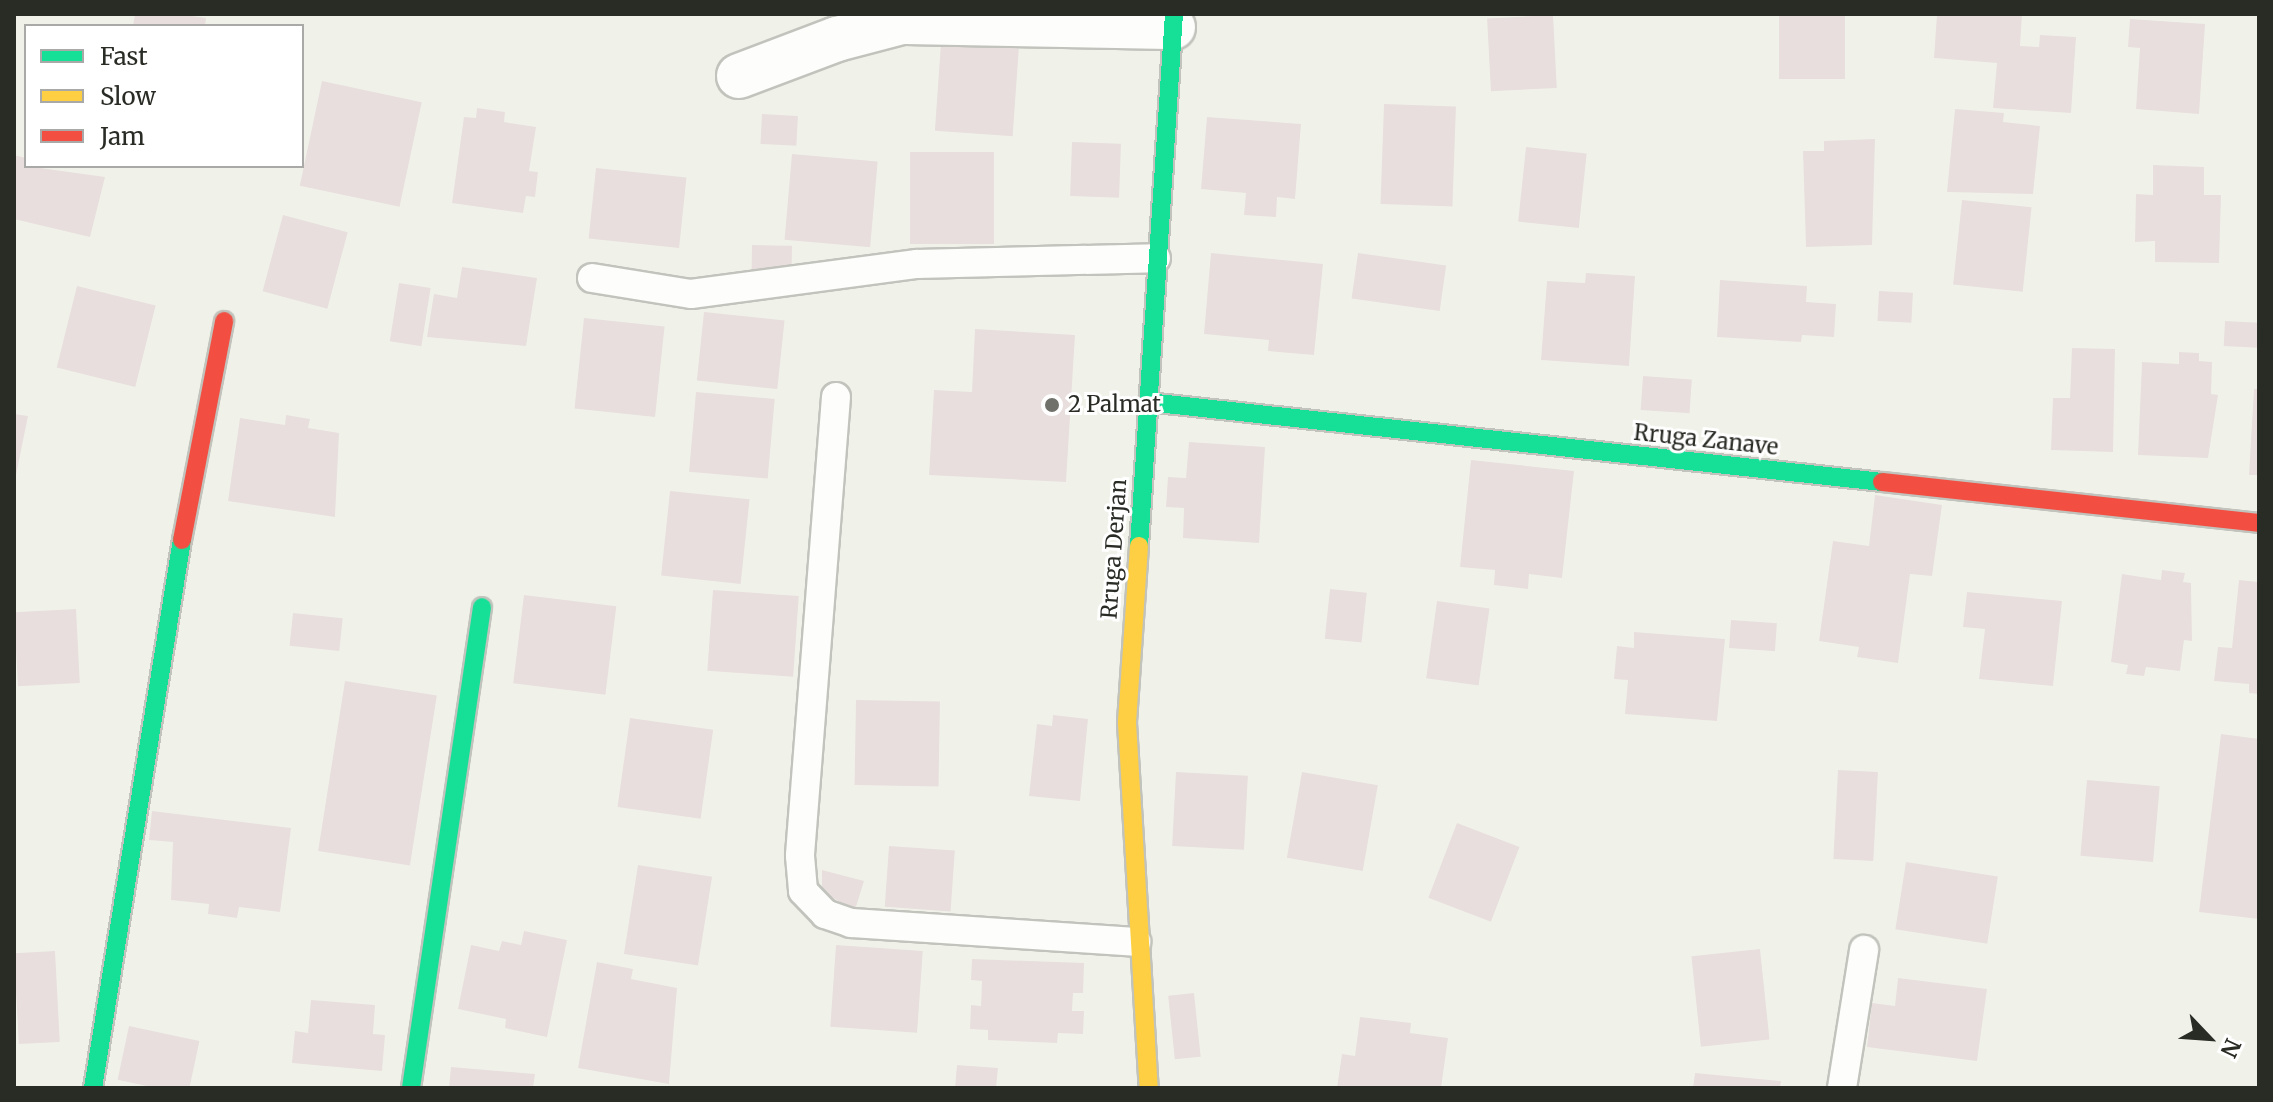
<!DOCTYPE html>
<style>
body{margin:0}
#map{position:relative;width:2273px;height:1102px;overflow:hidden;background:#f0f2e9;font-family:Merriweather,serif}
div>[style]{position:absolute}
.building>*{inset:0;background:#e8dedd;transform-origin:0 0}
.roads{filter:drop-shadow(2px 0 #c1c3bc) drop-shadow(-2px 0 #c1c3bc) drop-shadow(0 2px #c1c3bc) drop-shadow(0 -2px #c1c3bc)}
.lane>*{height:28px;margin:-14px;padding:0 14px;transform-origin:14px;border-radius:14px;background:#fdfdfc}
.street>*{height:44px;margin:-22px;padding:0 22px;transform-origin:22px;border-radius:22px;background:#fdfdfc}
.fast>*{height:18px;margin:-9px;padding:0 9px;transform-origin:9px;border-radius:9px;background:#16e098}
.slow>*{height:18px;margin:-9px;padding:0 9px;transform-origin:9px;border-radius:9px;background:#ffcf43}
.jam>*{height:18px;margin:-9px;padding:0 9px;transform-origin:9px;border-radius:9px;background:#f24e42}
.dots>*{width:22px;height:22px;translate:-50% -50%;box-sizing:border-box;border:4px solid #fff;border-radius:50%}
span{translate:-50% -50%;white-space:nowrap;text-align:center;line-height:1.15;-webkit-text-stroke:6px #fff;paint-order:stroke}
.poi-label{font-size:22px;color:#292b25}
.left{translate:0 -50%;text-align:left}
.street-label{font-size:22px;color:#292b25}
.frame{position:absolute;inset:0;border:16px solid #292b25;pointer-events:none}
.legend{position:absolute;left:24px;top:24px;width:280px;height:144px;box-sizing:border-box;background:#fff;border:2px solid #a9aaa8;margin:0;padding:10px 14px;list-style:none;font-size:24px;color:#292b25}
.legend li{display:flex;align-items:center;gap:16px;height:40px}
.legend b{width:40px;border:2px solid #a9aaa8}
.north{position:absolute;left:2169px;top:998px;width:80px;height:80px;-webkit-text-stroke:6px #fff;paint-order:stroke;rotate:115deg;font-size:22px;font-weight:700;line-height:32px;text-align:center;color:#292b25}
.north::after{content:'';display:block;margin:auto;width:28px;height:36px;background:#292b25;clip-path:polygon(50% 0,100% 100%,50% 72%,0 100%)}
</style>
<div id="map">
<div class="building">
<div style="clip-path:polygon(135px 14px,178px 14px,206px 18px,205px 26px,133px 26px)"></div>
<div style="left:1779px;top:14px;width:66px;height:65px"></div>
<div style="clip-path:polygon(1937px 14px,2022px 14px,2020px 46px,2039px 47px,2040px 35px,2076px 37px,2071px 113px,1993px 108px,1997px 63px,1934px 58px)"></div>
<div style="left:1553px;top:15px;width:73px;height:66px;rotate:87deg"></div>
<div style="clip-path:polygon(2130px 19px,2205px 24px,2199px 114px,2136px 109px,2140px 48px,2128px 47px)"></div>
<div style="left:941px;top:43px;width:78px;height:88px;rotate:4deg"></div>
<div style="left:322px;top:81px;width:102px;height:107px;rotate:12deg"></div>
<div style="left:1384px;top:104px;width:72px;height:100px;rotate:2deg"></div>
<div style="clip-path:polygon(477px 108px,505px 112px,504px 122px,536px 127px,529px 171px,538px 172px,535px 197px,526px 196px,523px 213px,452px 203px,464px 117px,476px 118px)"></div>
<div style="clip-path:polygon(1955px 109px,2004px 113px,2003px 122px,2040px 126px,2033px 194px,1947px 192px)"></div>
<div style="left:762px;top:114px;width:36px;height:30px;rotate:3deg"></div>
<div style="clip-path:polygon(1207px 117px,1301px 124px,1295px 199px,1277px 197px,1276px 217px,1244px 215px,1246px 193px,1201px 189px)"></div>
<div style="clip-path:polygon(1875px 139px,1872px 245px,1806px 247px,1803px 151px,1824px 151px,1824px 141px)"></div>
<div style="left:1072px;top:142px;width:49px;height:54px;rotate:2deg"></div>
<div style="left:1526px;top:147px;width:61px;height:75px;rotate:6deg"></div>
<div style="left:910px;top:152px;width:84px;height:92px"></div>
<div style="left:792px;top:154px;width:86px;height:86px;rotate:5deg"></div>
<div style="clip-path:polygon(14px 155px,26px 158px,26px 166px,105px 177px,90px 237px,14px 219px)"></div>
<div style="clip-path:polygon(2153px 165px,2204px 167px,2204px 195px,2221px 195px,2219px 263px,2155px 262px,2155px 241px,2135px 242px,2136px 194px,2153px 195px)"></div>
<div style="left:596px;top:168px;width:91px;height:71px;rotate:6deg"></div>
<div style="left:1962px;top:200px;width:70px;height:85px;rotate:6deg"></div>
<div style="left:283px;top:215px;width:67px;height:79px;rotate:15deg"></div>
<div style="left:752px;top:245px;width:40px;height:31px;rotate:1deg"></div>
<div style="clip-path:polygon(1211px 253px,1323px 264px,1314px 355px,1268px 351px,1269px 340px,1204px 334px)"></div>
<div style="left:1358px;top:253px;width:89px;height:46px;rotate:8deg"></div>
<div style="clip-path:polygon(462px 267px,537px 278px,526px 346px,427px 337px,434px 294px,457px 298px)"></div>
<div style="clip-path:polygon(1586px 273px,1635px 276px,1629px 366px,1541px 360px,1547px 281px,1585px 283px)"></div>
<div style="clip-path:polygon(1720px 280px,1807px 286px,1806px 302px,1836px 304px,1834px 337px,1802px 335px,1801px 342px,1717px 337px)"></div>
<div style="left:399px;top:283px;width:32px;height:59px;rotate:9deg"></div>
<div style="left:77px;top:286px;width:81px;height:84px;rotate:14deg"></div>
<div style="left:1879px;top:291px;width:34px;height:30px;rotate:3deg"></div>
<div style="left:704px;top:312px;width:81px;height:69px;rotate:6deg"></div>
<div style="left:584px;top:318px;width:81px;height:91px;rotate:6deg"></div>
<div style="left:2225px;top:321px;width:34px;height:25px;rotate:3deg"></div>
<div style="clip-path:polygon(975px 329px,1075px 335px,1066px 482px,929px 475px,934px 390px,972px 392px)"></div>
<div style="clip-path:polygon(2072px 348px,2115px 349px,2113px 452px,2051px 450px,2053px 398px,2070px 398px)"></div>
<div style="clip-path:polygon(2179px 352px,2199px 353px,2199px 361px,2212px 362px,2211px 394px,2218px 395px,2208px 458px,2138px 455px,2142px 362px,2179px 364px)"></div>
<div style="left:1643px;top:376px;width:49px;height:34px;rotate:4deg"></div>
<div style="clip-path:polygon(2254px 389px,2259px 389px,2259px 475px,2249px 475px)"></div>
<div style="left:696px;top:392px;width:79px;height:80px;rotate:5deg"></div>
<div style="clip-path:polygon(14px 414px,28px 416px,15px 480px,14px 479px)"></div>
<div style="clip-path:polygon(286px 415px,310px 419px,308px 428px,339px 433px,335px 517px,228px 501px,240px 418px,285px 425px)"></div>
<div style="clip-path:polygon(1189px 442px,1265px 447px,1259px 543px,1183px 538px,1184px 508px,1166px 507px,1168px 477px,1186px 478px)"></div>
<div style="clip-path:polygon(1471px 460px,1574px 471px,1562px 578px,1529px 574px,1528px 589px,1494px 585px,1495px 570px,1460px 567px)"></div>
<div style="left:670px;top:491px;width:80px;height:85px;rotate:6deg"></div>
<div style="clip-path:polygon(1875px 495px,1942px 505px,1932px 576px,1910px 574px,1898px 663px,1857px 657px,1859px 647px,1819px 641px,1833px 541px,1869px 546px)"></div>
<div style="clip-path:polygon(2162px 570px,2185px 573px,2183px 582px,2191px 583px,2192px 641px,2184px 640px,2180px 671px,2146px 667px,2144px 676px,2126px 674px,2128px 665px,2111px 662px,2122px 574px,2161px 580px)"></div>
<div style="clip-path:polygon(2239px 580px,2259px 582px,2259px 694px,2249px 693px,2249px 684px,2214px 681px,2218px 647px,2232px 648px)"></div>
<div style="left:1330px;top:589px;width:37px;height:50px;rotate:6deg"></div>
<div style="left:713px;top:590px;width:86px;height:81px;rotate:4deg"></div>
<div style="clip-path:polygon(1967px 592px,2062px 601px,2053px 686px,1979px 679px,1985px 629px,1963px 627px)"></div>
<div style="left:524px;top:595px;width:93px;height:89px;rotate:7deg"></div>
<div style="left:1437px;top:601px;width:53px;height:78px;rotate:8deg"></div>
<div style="left:76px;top:609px;width:74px;height:62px;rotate:87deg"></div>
<div style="left:293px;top:613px;width:50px;height:33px;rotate:6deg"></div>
<div style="left:1731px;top:620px;width:46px;height:28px;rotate:4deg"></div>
<div style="clip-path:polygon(1634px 632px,1725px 639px,1717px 721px,1625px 714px,1628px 680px,1614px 679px,1617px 646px,1634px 648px)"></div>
<div style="left:345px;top:681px;width:93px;height:172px;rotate:9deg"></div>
<div style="left:856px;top:700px;width:84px;height:85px;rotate:1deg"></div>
<div style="clip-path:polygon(1053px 715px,1088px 719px,1080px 801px,1029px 796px,1037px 724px,1052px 726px)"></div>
<div style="left:630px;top:718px;width:84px;height:90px;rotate:8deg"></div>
<div style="clip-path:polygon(2221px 734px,2259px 739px,2259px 919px,2199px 912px)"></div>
<div style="left:1838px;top:770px;width:40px;height:89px;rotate:3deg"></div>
<div style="left:1176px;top:772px;width:72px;height:74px;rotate:3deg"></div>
<div style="left:1302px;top:772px;width:77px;height:87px;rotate:10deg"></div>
<div style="left:2087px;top:780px;width:73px;height:76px;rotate:5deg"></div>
<div style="clip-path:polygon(152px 811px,291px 828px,280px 912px,239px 907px,237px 918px,208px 914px,209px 904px,171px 900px,173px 842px,149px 840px)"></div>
<div style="left:1457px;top:823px;width:67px;height:80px;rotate:21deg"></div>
<div style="left:889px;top:846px;width:66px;height:61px;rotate:4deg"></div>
<div style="left:1906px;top:862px;width:93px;height:68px;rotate:9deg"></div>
<div style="left:638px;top:865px;width:75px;height:90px;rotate:9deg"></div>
<div style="clip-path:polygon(822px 870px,864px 881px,855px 910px,822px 892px)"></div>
<div style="clip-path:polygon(524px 931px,567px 940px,547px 1037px,505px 1028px,506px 1019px,458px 1009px,471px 945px,499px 951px,502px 941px,521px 945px)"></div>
<div style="left:836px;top:945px;width:87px;height:82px;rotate:4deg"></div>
<div style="left:1760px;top:949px;width:91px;height:69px;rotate:84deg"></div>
<div style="left:55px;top:951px;width:91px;height:41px;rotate:87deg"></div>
<div style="clip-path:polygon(972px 959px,1084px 963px,1083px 993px,1073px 993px,1072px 1011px,1084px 1011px,1083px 1034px,1058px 1033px,1057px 1043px,988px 1040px,988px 1030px,970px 1029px,971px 1005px,981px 1006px,982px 981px,971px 980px)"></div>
<div style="clip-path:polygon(597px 962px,633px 969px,631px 979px,677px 988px,669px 1084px,578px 1068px)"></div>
<div style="clip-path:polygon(1898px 978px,1987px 989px,1977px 1061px,1867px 1047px,1872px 1003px,1895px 1006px)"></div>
<div style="left:1194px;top:993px;width:64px;height:26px;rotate:84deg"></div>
<div style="clip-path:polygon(311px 1000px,375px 1005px,373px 1034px,385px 1035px,382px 1071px,292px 1063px,295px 1031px,308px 1033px)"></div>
<div style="clip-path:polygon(1360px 1017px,1411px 1023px,1410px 1033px,1448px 1038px,1441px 1088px,1337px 1088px,1342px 1054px,1355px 1056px)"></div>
<div style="left:129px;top:1026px;width:72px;height:55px;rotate:12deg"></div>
<div style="clip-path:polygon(957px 1065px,998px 1068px,996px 1088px,955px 1088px)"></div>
<div style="clip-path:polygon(451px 1067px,535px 1074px,533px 1088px,449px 1088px)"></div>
<div style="clip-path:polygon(1695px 1073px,1781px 1081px,1780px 1088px,1693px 1088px)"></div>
</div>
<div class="roads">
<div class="lane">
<div style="left:592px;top:278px;width:100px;rotate:9.2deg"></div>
<div style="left:691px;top:294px;width:228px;rotate:-7.6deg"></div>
<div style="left:917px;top:264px;width:239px;rotate:-1.4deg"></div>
<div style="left:836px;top:397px;width:460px;rotate:94.5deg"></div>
<div style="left:800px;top:856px;width:35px;rotate:85deg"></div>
<div style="left:803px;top:891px;width:32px;rotate:46deg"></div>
<div style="left:825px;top:914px;width:28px;rotate:19deg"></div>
<div style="left:851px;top:923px;width:286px;rotate:3.8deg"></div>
<div style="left:1842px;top:1088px;width:140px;rotate:-80.9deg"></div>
</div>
<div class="street">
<div style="left:739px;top:76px;width:105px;rotate:-20.7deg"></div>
<div style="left:837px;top:39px;width:67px;rotate:-14.7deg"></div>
<div style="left:902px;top:22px;width:271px;rotate:1.1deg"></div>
</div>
<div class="fast">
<div style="left:1148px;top:402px;width:738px;rotate:6.22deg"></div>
<div style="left:1139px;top:546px;width:533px;rotate:-86.24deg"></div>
<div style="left:93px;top:1088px;width:555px;rotate:-80.78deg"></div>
<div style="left:411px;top:1088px;width:486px;rotate:-81.6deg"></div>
</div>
<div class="slow">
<div style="left:1139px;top:546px;width:177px;rotate:93.9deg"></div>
<div style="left:1127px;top:723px;width:366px;rotate:86.6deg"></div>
</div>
<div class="jam">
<div style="left:1882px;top:482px;width:379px;rotate:6.2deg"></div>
<div style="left:182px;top:540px;width:223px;rotate:-79.1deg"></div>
</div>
</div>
<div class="dots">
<div style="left:1052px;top:405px;background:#6f716a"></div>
</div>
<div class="poi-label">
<span class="left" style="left:1068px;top:405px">2 Palmat</span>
</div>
<div class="street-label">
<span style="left:1706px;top:440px;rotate:6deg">Rruga Zanave</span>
<span style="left:1114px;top:549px;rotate:-86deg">Rruga Derjan</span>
</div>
<div class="frame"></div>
<ul class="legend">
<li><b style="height:10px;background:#16e098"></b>Fast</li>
<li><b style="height:10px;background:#ffcf43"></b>Slow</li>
<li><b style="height:10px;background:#f24e42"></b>Jam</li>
</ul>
<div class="north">N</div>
</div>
